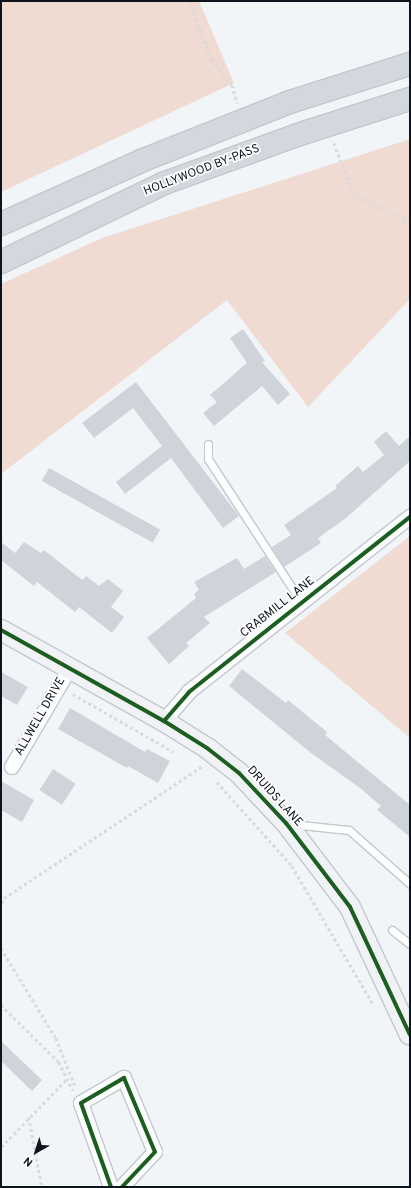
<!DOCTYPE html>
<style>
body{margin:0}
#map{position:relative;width:411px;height:1188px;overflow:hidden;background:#f2f5f8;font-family:Overpass,sans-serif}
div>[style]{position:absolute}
.green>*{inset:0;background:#f0dbd3}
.building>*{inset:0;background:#cfd4db;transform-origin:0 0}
.path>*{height:2.5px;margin-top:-1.25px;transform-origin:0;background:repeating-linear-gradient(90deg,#d8dadb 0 3px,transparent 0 6px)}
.roads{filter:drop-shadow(1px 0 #c3c8ce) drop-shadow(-1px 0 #c3c8ce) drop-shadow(0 1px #c3c8ce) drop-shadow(0 -1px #c3c8ce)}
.lane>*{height:7px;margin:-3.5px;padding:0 3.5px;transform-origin:3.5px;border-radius:3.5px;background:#fdfefe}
.street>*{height:14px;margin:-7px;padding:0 7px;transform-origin:7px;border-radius:7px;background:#fdfefe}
.secondary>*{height:20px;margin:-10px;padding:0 10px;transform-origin:10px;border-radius:10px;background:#f1f2f5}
.highway>*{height:22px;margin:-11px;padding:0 11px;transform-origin:11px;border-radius:11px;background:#d3d8df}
.cycleway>*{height:4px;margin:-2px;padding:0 2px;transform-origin:2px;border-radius:2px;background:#1b5e20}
span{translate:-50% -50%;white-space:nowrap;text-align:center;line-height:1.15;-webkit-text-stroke:3.5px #fff;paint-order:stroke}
.street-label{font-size:12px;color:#0e141e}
.frame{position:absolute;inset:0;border:2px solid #0e141e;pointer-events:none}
.north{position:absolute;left:16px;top:1132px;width:40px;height:40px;-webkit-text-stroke:3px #fff;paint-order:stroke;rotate:219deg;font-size:11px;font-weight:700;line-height:16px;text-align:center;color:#0e141e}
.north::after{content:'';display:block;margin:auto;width:14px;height:18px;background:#0e141e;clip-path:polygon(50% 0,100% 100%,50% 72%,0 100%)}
</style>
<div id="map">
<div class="green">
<div style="clip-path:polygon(1px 1px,199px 1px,234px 83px,1px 192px)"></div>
<div style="clip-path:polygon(410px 139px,410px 299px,308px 407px,227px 300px,1px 474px,1px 284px,102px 238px)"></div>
<div style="clip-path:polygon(410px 536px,410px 738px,285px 633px)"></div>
</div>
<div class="building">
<div style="clip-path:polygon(243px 329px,265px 361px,262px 362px,290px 394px,278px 405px,262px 386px,214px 426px,203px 413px,217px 402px,210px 395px,247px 363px,230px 338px)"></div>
<div style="clip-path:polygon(136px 382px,239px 516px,223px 528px,171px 458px,125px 494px,116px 482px,162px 446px,133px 408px,94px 438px,82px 423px)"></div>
<div style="clip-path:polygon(386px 431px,399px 446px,410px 436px,410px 461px,346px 518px,318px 538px,321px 543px,284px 567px,272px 547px,291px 535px,284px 525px,337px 488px,335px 486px,358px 466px,363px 472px,384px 455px,374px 442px)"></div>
<div style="left:49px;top:468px;width:127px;height:15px;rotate:29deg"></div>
<div style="clip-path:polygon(1px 542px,15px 553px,24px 542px,41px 553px,44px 550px,77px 576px,83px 580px,86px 576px,99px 586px,108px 579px,123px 591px,111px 607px,124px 617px,112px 633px,79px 607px,75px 612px,37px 582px,34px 586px,1px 560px)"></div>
<div style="clip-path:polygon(265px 556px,276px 572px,204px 617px,210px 623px,186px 643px,189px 646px,169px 664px,147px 638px,196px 598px,194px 594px,199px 590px,194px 582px,237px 558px,244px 569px)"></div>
<div style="clip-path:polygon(242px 669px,286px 703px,288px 700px,327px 732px,325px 735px,410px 805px,410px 837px,377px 810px,381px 806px,360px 788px,311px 753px,229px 686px)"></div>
<div style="clip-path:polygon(1px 672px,28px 687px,17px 705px,1px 696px)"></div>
<div style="clip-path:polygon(70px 708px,145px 752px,147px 749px,170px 761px,158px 783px,128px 766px,127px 768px,58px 729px)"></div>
<div style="left:53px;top:769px;width:27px;height:25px;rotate:33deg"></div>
<div style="clip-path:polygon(1px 781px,34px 800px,22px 822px,1px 810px)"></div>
<div style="clip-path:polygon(1px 1041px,42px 1080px,32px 1091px,1px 1061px)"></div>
</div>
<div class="path">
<div style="left:190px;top:1px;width:62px;rotate:70.1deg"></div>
<div style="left:211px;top:59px;width:33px;rotate:51deg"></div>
<div style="left:232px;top:85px;width:19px;rotate:74deg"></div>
<div style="left:334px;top:143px;width:55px;rotate:68.6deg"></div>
<div style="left:354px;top:194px;width:63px;rotate:26.6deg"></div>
<div style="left:73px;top:694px;width:116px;rotate:29.9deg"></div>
<div style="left:217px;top:782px;width:113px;rotate:48.2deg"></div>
<div style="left:292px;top:866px;width:162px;rotate:59.6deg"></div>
<div style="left:1px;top:903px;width:6px;rotate:-59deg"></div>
<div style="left:4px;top:898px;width:237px;rotate:-33.6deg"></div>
<div style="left:1px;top:948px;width:105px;rotate:58.6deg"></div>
<div style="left:56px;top:1038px;width:54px;rotate:68.2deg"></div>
<div style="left:1px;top:1005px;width:81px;rotate:44.5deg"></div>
<div style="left:59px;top:1062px;width:32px;rotate:64deg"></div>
<div style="left:29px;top:1117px;width:71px;rotate:79.5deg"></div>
<div style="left:1px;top:1147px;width:93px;rotate:-45.9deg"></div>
</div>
<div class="roads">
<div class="lane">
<div style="left:208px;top:444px;width:15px;rotate:90deg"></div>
<div style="left:208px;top:459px;width:172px;rotate:56.9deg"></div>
<div style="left:291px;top:824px;width:58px;rotate:5.9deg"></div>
<div style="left:349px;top:830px;width:81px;rotate:41.5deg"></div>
<div style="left:392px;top:930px;width:23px;rotate:38deg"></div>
</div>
<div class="street">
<div style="left:164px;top:721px;width:38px;rotate:-49deg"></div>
<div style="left:189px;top:692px;width:282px;rotate:-38.4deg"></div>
<div style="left:12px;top:767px;width:115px;rotate:-59.6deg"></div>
<div style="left:111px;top:1187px;width:89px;rotate:-109.7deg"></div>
<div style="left:81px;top:1103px;width:50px;rotate:-30.2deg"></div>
<div style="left:124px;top:1078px;width:80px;rotate:67.3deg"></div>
<div style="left:155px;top:1152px;width:48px;rotate:133.3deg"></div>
</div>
<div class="secondary">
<div style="left:1px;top:630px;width:187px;rotate:29.2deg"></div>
<div style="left:164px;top:721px;width:51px;rotate:32.1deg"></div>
<div style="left:207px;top:748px;width:41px;rotate:38deg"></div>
<div style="left:239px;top:773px;width:69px;rotate:46.8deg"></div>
<div style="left:286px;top:823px;width:106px;rotate:52.7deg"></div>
<div style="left:350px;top:907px;width:141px;rotate:64.9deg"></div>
</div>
<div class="highway">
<div style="left:1px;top:224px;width:154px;rotate:-24.2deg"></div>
<div style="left:141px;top:161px;width:160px;rotate:-21.6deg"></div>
<div style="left:290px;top:102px;width:126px;rotate:-17.6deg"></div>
<div style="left:1px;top:262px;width:179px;rotate:-25.8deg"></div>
<div style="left:162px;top:184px;width:144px;rotate:-19.9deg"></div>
<div style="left:297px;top:135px;width:119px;rotate:-17.7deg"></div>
</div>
</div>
<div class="cycleway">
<div style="left:1px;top:630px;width:187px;rotate:29.2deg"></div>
<div style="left:164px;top:721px;width:51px;rotate:32.1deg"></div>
<div style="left:207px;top:748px;width:41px;rotate:38deg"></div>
<div style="left:239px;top:773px;width:69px;rotate:46.8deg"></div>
<div style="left:286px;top:823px;width:106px;rotate:52.7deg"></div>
<div style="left:350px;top:907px;width:141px;rotate:64.9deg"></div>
<div style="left:164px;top:721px;width:38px;rotate:-49deg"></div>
<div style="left:189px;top:692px;width:282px;rotate:-38.4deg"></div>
<div style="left:111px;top:1187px;width:89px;rotate:-109.7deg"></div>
<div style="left:81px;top:1103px;width:50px;rotate:-30.2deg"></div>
<div style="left:124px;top:1078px;width:80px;rotate:67.3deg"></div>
<div style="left:155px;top:1152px;width:48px;rotate:133.3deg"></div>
</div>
<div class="street-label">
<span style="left:202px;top:171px;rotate:-21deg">HOLLYWOOD BY-PASS</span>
<span style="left:278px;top:608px;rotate:-38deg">CRABMILL LANE</span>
<span style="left:41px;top:717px;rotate:-60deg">ALLWELL DRIVE</span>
<span style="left:274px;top:797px;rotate:48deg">DRUIDS LANE</span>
</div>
<div class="frame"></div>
<div class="north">N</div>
</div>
